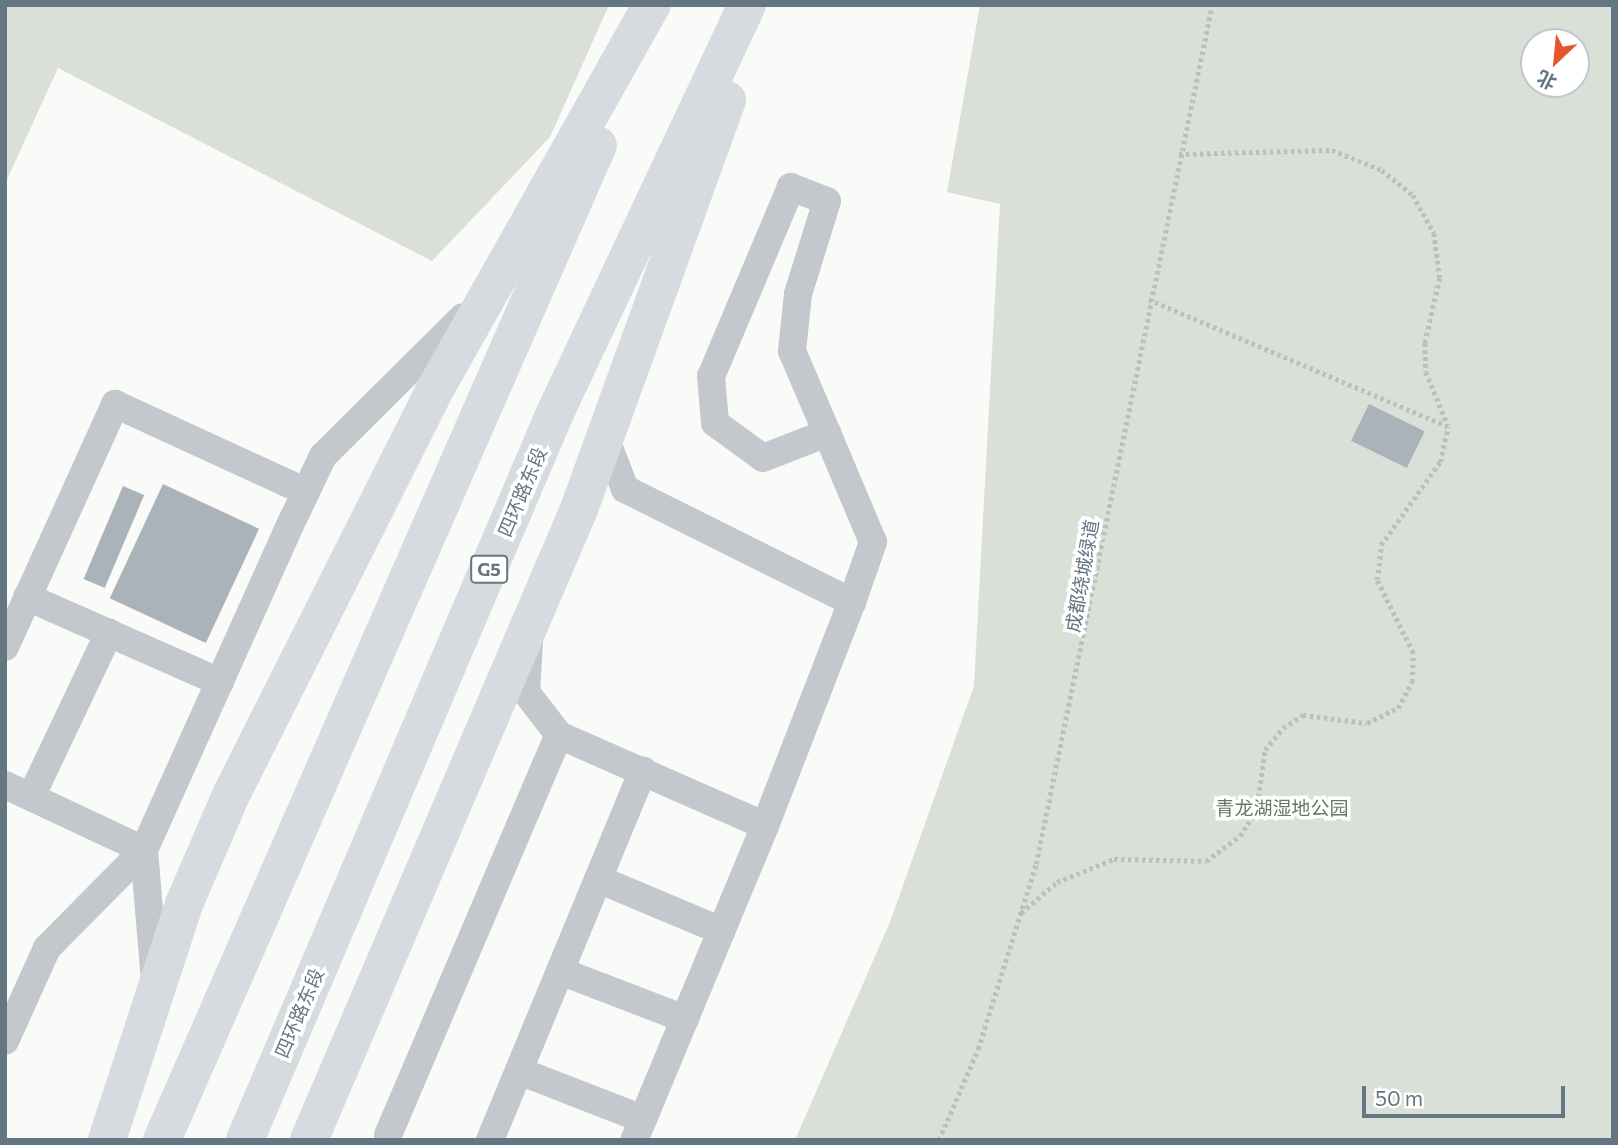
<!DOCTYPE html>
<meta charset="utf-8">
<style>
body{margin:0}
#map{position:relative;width:1618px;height:1145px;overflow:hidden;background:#fafaf8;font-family:Commissioner,"Noto Sans SC",sans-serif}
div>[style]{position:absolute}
.green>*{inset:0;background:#dadfd7}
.building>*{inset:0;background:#aab3b9;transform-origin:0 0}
.path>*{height:4.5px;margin-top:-2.25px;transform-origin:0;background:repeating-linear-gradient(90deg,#bbbfc2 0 3.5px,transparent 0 7px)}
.minor>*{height:28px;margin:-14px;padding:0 14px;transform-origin:14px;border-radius:14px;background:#c3c8cc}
.highway>*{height:38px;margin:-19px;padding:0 19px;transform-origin:19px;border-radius:19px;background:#d6dbdf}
span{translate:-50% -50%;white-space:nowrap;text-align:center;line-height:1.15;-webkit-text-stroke:7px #fff;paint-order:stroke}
.shield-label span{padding:2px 5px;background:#fff;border:2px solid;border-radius:5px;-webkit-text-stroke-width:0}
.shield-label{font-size:18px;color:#657683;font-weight:700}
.street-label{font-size:19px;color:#657683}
.park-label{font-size:19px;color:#687a64}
.frame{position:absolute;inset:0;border:7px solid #657683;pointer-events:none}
.north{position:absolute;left:1520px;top:28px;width:70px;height:70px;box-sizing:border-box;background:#fff;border:2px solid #c1c8cd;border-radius:50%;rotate:206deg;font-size:19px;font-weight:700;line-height:28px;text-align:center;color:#657683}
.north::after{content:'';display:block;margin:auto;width:24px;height:32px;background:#e4572e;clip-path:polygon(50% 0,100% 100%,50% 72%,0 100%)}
.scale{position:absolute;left:1362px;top:1086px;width:203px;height:32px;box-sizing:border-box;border:4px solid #657683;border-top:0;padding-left:9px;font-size:21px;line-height:24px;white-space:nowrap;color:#657683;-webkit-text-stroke:5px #fff;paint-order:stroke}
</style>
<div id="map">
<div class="green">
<div style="clip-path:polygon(5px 5px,609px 5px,550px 137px,432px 261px,58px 68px,5px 184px)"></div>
<div style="clip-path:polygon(evenodd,980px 5px,1613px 5px,1613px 1140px,795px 1140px,890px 922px,974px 686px,1000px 204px,947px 192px,980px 5px,1534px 42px,1576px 42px,1576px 84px,1534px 84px,1534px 42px)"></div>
</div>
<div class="building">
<div style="left:1369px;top:404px;width:62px;height:41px;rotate:26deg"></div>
<div style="left:163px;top:484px;width:106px;height:126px;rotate:25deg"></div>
<div style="left:123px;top:486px;width:23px;height:101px;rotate:23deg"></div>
</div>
<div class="path">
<div style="left:1179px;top:154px;width:153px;rotate:-1.5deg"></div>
<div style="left:1332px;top:150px;width:54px;rotate:21.8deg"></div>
<div style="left:1382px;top:170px;width:40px;rotate:39deg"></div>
<div style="left:1413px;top:195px;width:43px;rotate:61.1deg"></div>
<div style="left:1434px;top:233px;width:45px;rotate:82.4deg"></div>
<div style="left:1440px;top:278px;width:67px;rotate:103deg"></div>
<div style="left:1425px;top:343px;width:29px;rotate:88deg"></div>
<div style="left:1426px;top:372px;width:58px;rotate:67.8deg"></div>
<div style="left:1021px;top:913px;width:48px;rotate:-40.7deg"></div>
<div style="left:1057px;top:882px;width:61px;rotate:-22deg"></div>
<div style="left:1114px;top:859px;width:92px;rotate:1.2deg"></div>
<div style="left:1206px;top:861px;width:42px;rotate:-36.3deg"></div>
<div style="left:1240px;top:836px;width:30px;rotate:-57deg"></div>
<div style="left:1256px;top:811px;width:62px;rotate:-81.6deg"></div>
<div style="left:1265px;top:750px;width:28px;rotate:-51deg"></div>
<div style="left:1283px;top:728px;width:24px;rotate:-33deg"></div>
<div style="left:1303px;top:715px;width:64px;rotate:7.1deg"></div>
<div style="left:1367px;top:723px;width:34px;rotate:-26deg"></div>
<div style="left:1398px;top:708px;width:30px;rotate:-62deg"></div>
<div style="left:1412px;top:682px;width:29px;rotate:-88deg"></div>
<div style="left:1413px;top:653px;width:81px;rotate:-116.3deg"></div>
<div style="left:1377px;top:580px;width:35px;rotate:-83deg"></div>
<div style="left:1381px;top:545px;width:102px;rotate:-54.6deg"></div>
<div style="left:1440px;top:462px;width:36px;rotate:-77deg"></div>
<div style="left:1448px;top:427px;width:327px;rotate:-157deg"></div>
<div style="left:939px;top:1140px;width:99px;rotate:-66.8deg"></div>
<div style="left:978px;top:1049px;width:194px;rotate:-72.6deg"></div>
<div style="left:1036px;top:864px;width:877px;rotate:-78.42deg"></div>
</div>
<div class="minor">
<div style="left:605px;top:437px;width:56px;rotate:69deg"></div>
<div style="left:625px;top:489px;width:254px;rotate:26.5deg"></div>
<div style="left:852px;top:602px;width:64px;rotate:-70.7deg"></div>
<div style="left:873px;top:542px;width:118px;rotate:-112.9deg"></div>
<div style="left:827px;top:433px;width:89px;rotate:-113.1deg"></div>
<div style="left:792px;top:351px;width:57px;rotate:-84deg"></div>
<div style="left:798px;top:294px;width:97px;rotate:-72.7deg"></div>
<div style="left:827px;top:201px;width:39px;rotate:-159deg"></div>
<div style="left:791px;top:187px;width:205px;rotate:112.9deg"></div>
<div style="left:711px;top:376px;width:47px;rotate:85.1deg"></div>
<div style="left:715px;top:423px;width:59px;rotate:36.1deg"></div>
<div style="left:763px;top:458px;width:69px;rotate:-21.3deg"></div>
<div style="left:27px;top:597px;width:211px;rotate:23.8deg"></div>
<div style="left:5px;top:647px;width:267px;rotate:-65.6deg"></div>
<div style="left:115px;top:404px;width:210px;rotate:24.7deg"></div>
<div style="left:559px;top:735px;width:225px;rotate:23.8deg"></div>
<div style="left:765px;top:826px;width:340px;rotate:112.6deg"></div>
<div style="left:5px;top:785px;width:153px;rotate:25.1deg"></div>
<div style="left:144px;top:850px;width:138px;rotate:134.7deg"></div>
<div style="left:47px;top:948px;width:102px;rotate:114.3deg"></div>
<div style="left:31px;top:797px;width:182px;rotate:-64.6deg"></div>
<div style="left:765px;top:826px;width:240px;rotate:-68.8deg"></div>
<div style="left:598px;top:879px;width:134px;rotate:22.8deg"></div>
<div style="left:560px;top:971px;width:134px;rotate:21deg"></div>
<div style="left:155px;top:981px;width:131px;rotate:-94.8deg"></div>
<div style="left:144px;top:850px;width:365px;rotate:-65.8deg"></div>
<div style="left:294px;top:517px;width:68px;rotate:-64.6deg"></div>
<div style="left:323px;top:456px;width:197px;rotate:-44.8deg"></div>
<div style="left:519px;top:1071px;width:133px;rotate:21.2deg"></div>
<div style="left:388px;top:1135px;width:435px;rotate:-66.9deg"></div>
<div style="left:559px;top:735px;width:54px;rotate:-127.5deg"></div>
<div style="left:526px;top:692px;width:49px;rotate:-86.5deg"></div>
<div style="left:490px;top:1140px;width:400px;rotate:-67.5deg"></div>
</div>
<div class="highway">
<div style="left:107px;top:1140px;width:248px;rotate:-71.9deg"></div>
<div style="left:184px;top:904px;width:119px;rotate:-66.7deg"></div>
<div style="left:231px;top:795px;width:450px;rotate:-63.3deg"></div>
<div style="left:433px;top:393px;width:446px;rotate:-60.6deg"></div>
<div style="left:162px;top:1140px;width:1086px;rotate:-66.34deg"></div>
<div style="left:245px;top:1140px;width:790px;rotate:-66.91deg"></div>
<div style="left:555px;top:413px;width:451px;rotate:-64.8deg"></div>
<div style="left:309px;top:1140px;width:686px;rotate:-66.83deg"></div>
<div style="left:579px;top:509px;width:435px;rotate:-70.1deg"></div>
</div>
<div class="shield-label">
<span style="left:489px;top:569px">G5</span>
</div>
<div class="street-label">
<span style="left:522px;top:492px;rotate:-67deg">四环路东段</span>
<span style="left:1082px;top:576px;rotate:-80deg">成都绕城绿道</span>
<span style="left:299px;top:1013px;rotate:-67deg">四环路东段</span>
</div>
<div class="park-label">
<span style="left:1282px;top:808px">青龙湖湿地公园</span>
</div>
<div class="frame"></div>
<div class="north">北</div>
<div class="scale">50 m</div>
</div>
